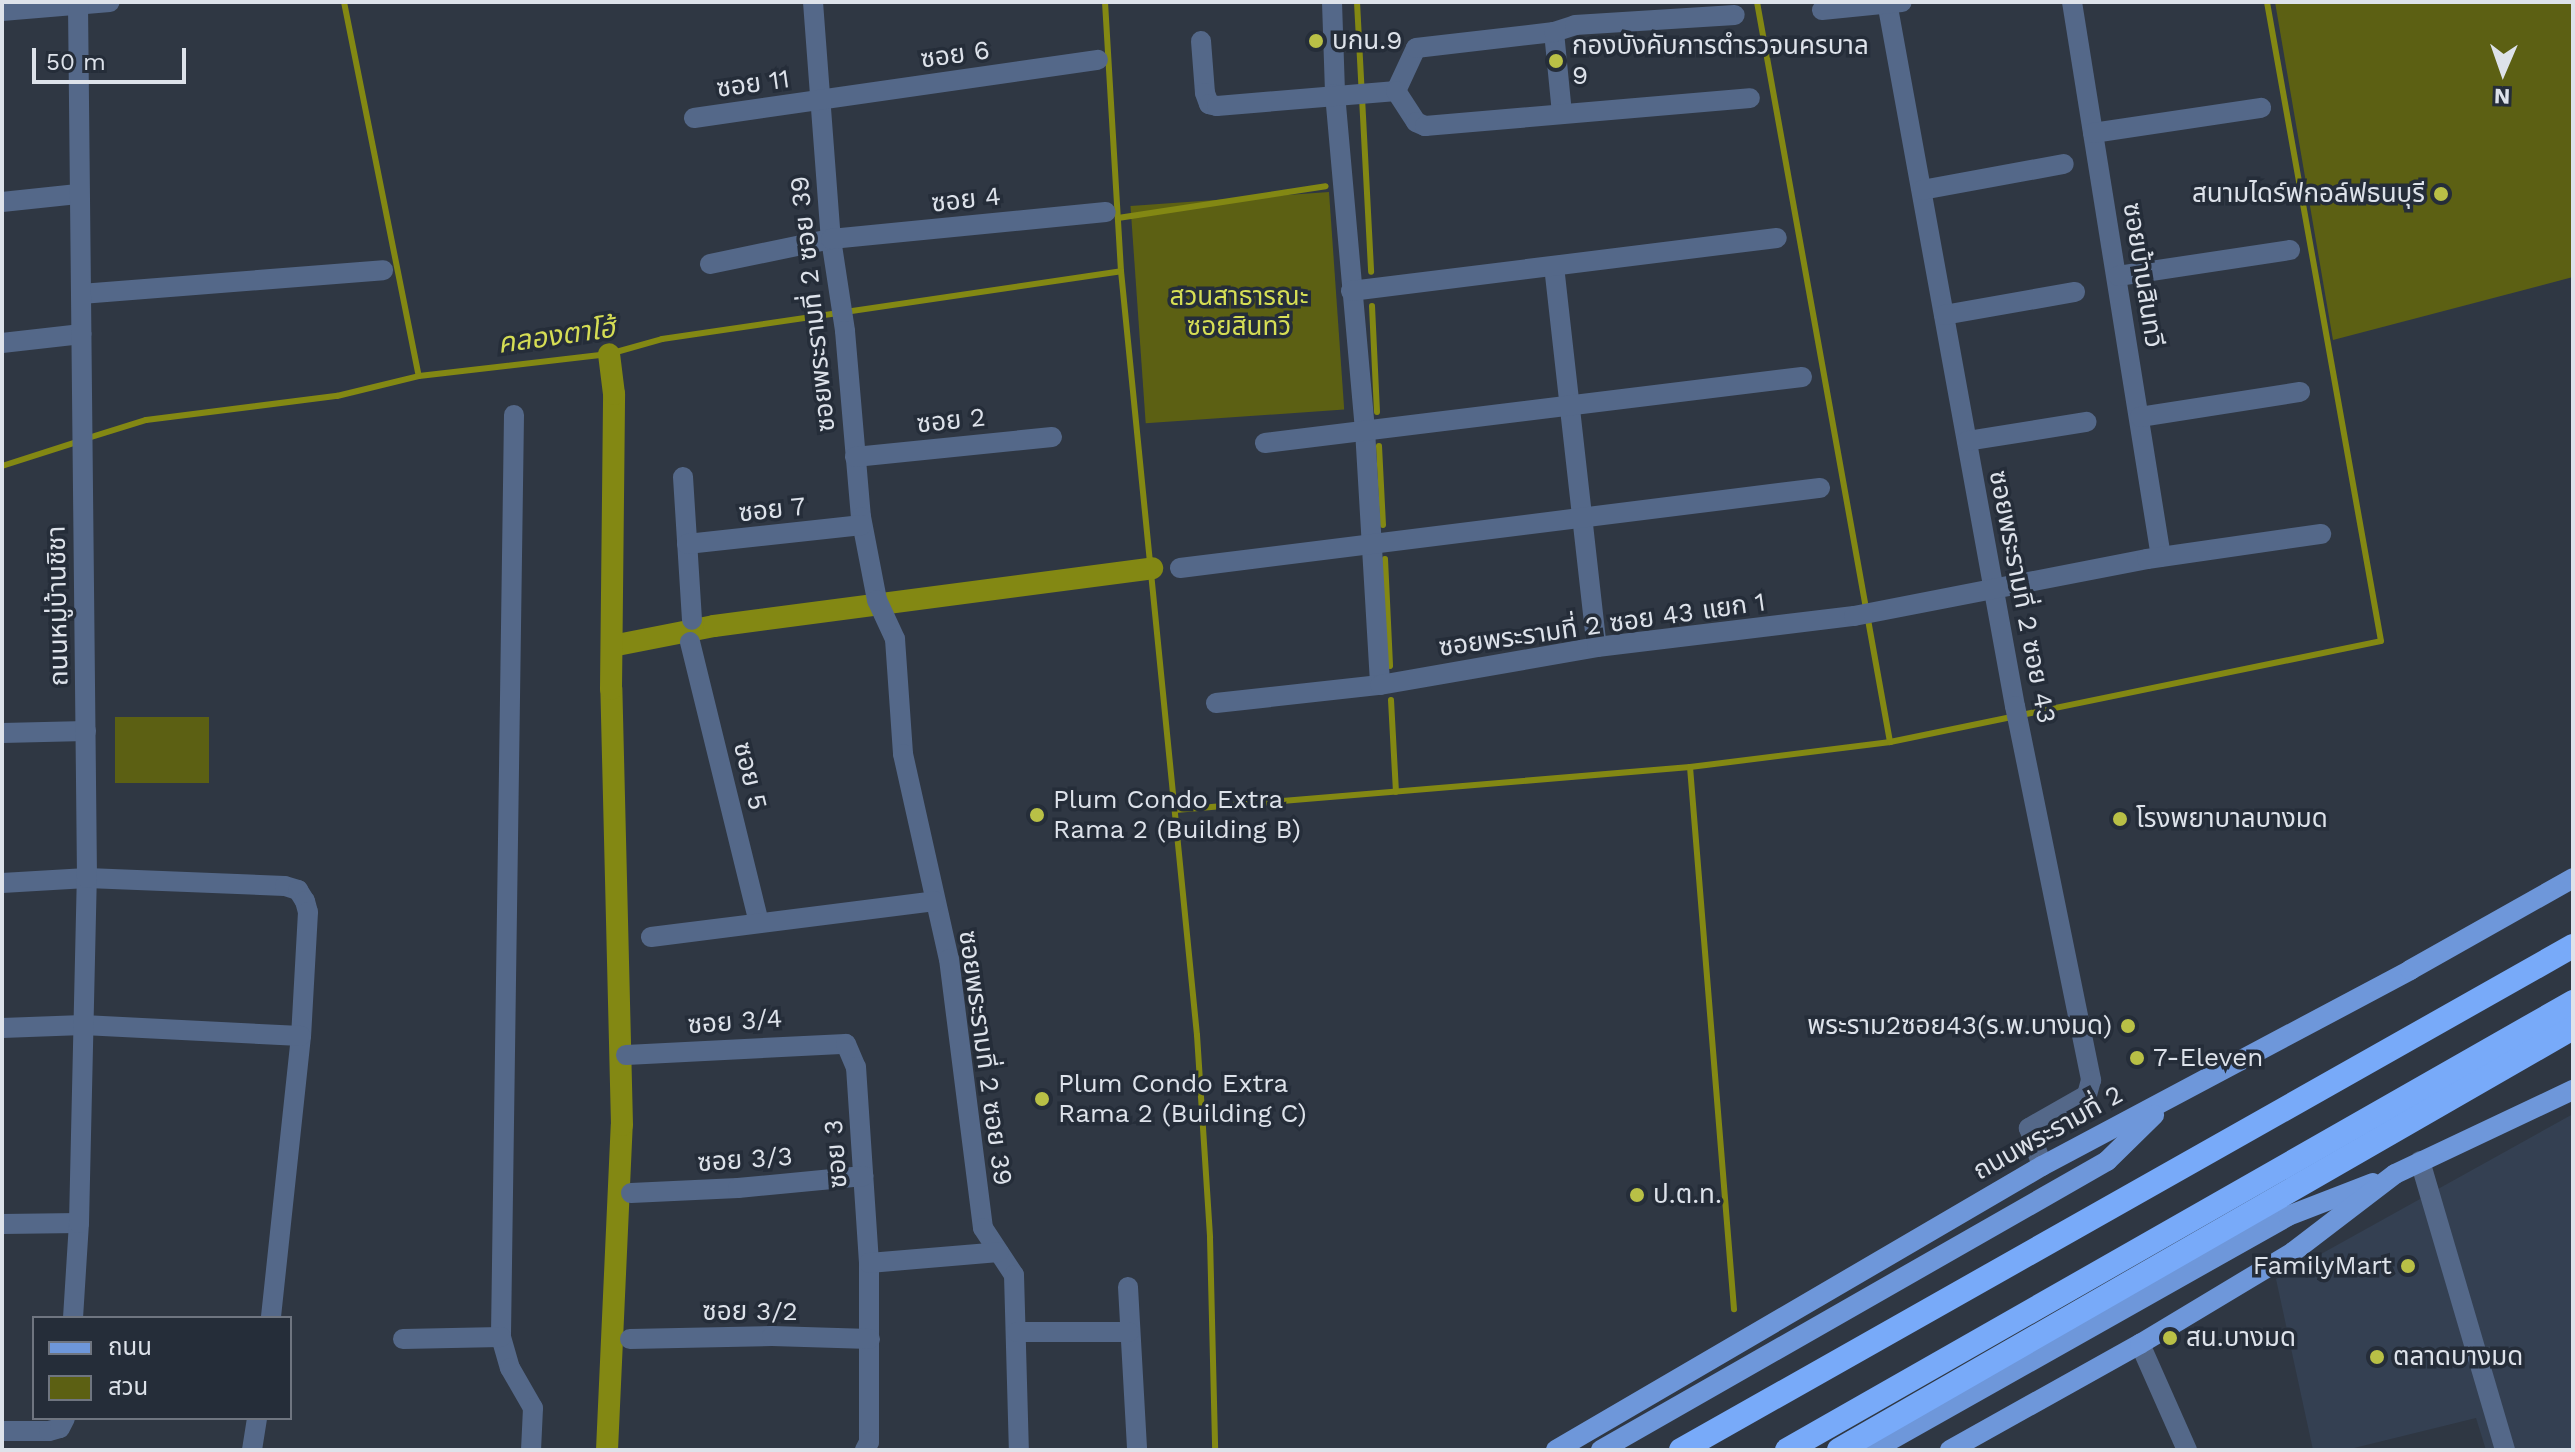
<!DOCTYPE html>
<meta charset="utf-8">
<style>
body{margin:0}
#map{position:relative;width:2575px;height:1452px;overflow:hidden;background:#2f3743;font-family:"Work Sans","Noto Sans Thai",sans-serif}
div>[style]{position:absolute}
.built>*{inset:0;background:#344052}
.green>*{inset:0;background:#5c6013;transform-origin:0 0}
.stream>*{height:6px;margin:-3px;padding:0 3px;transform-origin:3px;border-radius:3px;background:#838813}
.canal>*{height:22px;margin:-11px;padding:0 11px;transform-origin:11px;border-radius:11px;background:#838813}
.minor>*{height:20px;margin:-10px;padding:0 10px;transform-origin:10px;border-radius:10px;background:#546889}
.major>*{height:20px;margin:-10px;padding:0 10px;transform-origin:10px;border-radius:10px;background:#6e97da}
.highway>*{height:24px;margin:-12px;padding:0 12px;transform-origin:12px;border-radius:12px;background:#78aaf9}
.dots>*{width:22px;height:22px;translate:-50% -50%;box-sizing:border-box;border:4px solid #252d39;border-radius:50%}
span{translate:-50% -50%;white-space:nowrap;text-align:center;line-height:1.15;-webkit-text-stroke:7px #252d39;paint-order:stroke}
.poi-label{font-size:26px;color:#dde2ea}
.left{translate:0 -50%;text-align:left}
.right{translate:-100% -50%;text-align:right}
.street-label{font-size:26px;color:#dde2ea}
.park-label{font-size:26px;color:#d6de55}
.water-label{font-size:28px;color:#d5dd54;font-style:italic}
.frame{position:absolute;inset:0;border:4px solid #dde2ea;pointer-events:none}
.legend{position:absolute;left:32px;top:1316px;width:260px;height:104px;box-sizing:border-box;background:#252d39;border:2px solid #6f7580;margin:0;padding:10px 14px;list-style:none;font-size:24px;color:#dde2ea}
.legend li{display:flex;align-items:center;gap:16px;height:40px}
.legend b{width:40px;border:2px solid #6f7580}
.north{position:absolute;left:2463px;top:32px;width:80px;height:80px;-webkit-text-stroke:6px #252d39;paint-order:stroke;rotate:182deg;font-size:22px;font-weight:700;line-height:32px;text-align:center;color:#dde2ea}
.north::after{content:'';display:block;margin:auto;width:28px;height:36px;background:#dde2ea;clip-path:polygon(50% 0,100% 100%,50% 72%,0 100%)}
.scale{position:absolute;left:32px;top:48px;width:154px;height:36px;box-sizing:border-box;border:4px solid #dde2ea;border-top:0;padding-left:10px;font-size:24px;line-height:28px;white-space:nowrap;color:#dde2ea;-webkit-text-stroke:6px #252d39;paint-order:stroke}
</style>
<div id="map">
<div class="built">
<div style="clip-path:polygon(2573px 1114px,2573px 1450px,2486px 1450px,2476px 1418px,2346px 1450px,2313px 1450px,2276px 1279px)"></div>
</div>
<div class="green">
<div style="clip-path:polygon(2275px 2px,2573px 2px,2573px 277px,2333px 340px)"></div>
<div style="left:1329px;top:192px;width:218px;height:199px;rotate:86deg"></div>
<div style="left:209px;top:717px;width:66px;height:94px;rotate:90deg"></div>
</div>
<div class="stream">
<div style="left:344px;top:2px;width:381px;rotate:78.7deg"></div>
<div style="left:1105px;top:2px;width:269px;rotate:86.6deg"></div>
<div style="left:1121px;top:271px;width:768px;rotate:84.32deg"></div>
<div style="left:1197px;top:1035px;width:203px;rotate:86.3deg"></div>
<div style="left:1210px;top:1238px;width:212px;rotate:88.6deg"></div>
<div style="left:1357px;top:2px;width:270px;rotate:87deg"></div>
<div style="left:1757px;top:2px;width:752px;rotate:79.81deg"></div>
<div style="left:1118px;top:218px;width:210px;rotate:-8.7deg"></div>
<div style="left:1372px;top:306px;width:106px;rotate:87.3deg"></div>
<div style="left:88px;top:438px;width:61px;rotate:-17.2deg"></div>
<div style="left:146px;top:420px;width:193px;rotate:-7.2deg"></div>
<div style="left:337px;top:396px;width:84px;rotate:-13.7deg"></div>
<div style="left:419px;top:376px;width:191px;rotate:-6.6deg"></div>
<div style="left:609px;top:354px;width:55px;rotate:-15.8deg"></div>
<div style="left:662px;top:339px;width:464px;rotate:-8.4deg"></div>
<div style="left:1379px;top:446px;width:79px;rotate:87.1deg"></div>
<div style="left:2px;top:466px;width:79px;rotate:-17.7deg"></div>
<div style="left:1385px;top:559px;width:107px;rotate:87.3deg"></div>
<div style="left:1391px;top:700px;width:92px;rotate:86.9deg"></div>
<div style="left:1690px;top:767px;width:544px;rotate:85.36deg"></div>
<div style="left:1175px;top:810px;width:517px;rotate:-4.77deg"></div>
<div style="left:1690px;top:767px;width:202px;rotate:-7.1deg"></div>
<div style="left:1890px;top:742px;width:501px;rotate:-11.62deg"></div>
<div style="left:2381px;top:641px;width:649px;rotate:-100.12deg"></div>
</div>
<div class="canal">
<div style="left:612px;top:646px;width:104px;rotate:-11.1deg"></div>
<div style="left:714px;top:626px;width:442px;rotate:-7.5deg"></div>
<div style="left:607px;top:1450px;width:325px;rotate:-87.4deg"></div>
<div style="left:622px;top:1125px;width:436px;rotate:-91.4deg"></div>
<div style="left:611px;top:689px;width:295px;rotate:-89.4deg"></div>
<div style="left:614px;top:394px;width:40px;rotate:-97.1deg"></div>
</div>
<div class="minor">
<div style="left:813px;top:2px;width:238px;rotate:85.7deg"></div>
<div style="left:831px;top:239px;width:93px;rotate:81.3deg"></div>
<div style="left:845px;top:331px;width:187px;rotate:85.1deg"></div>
<div style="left:861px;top:517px;width:85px;rotate:79.1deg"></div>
<div style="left:877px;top:600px;width:43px;rotate:65.2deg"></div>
<div style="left:895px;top:639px;width:115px;rotate:86deg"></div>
<div style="left:903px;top:754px;width:210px;rotate:77.4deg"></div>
<div style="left:949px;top:959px;width:271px;rotate:82.8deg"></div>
<div style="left:983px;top:1228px;width:56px;rotate:56.6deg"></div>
<div style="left:1014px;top:1275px;width:175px;rotate:88.4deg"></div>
<div style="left:1332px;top:2px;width:92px;rotate:88.1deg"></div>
<div style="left:1335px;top:94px;width:337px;rotate:84.9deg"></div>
<div style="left:1365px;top:430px;width:255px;rotate:86.6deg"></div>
<div style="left:1887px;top:2px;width:716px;rotate:79.7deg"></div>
<div style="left:2015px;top:706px;width:382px;rotate:78.5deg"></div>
<div style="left:2091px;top:1080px;width:16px;rotate:105deg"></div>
<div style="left:2087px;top:1095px;width:67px;rotate:150.4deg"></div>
<div style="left:2029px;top:1128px;width:40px;rotate:71.1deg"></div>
<div style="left:2072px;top:2px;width:562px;rotate:80.89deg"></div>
<div style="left:1822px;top:10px;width:80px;rotate:-5.7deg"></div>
<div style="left:2px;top:11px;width:108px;rotate:-4.8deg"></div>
<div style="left:1554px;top:32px;width:82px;rotate:84.4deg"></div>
<div style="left:1201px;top:41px;width:52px;rotate:85.6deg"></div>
<div style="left:1205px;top:93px;width:12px;rotate:70deg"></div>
<div style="left:1209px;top:104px;width:8px;rotate:14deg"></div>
<div style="left:1217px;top:106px;width:180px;rotate:-4.8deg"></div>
<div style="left:1396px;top:91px;width:47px;rotate:-65.1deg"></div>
<div style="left:1416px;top:48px;width:139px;rotate:-6.6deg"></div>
<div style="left:1554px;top:32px;width:22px;rotate:-18deg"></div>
<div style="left:1575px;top:25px;width:160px;rotate:-3.6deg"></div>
<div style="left:1396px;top:91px;width:37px;rotate:57deg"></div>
<div style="left:1416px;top:122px;width:10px;rotate:24deg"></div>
<div style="left:1425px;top:126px;width:326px;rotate:-4.9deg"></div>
<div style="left:694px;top:118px;width:408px;rotate:-8.2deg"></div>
<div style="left:2093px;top:133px;width:170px;rotate:-8.5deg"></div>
<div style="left:1922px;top:190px;width:144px;rotate:-10.4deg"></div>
<div style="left:2px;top:202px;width:76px;rotate:-6deg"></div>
<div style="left:710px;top:264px;width:124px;rotate:-11.7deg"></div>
<div style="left:831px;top:239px;width:276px;rotate:-5.6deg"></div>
<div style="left:1554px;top:266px;width:383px;rotate:83.6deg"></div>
<div style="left:2118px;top:276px;width:174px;rotate:-8.6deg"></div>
<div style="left:1351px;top:291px;width:429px;rotate:-7.1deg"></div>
<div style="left:81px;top:294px;width:303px;rotate:-4.5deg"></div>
<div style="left:1944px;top:315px;width:133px;rotate:-10deg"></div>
<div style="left:2px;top:343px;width:80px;rotate:-6.5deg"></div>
<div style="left:514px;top:415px;width:922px;rotate:90.81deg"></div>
<div style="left:501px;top:1337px;width:32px;rotate:74deg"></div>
<div style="left:510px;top:1368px;width:46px;rotate:60.1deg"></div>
<div style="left:533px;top:1408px;width:42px;rotate:92.7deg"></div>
<div style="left:2140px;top:417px;width:162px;rotate:-8.9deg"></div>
<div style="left:1967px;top:441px;width:121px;rotate:-9.1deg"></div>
<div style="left:1265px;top:443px;width:541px;rotate:-7.01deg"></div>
<div style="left:855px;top:457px;width:198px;rotate:-5.8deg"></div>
<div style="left:683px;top:477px;width:143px;rotate:86.4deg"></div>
<div style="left:687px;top:544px;width:176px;rotate:-6.2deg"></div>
<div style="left:1180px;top:568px;width:645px;rotate:-7.13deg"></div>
<div style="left:690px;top:642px;width:289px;rotate:76.2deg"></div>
<div style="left:1216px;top:703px;width:165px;rotate:-6.3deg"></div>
<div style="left:1380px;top:685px;width:220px;rotate:-9.9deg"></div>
<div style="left:1597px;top:647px;width:259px;rotate:-6.9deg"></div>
<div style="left:1854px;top:616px;width:298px;rotate:-11deg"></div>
<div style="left:2147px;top:559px;width:176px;rotate:-8.2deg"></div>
<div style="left:2px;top:733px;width:84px;rotate:-1.4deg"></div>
<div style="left:2px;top:883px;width:85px;rotate:-3.4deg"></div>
<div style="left:87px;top:878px;width:198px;rotate:2.3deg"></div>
<div style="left:285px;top:886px;width:14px;rotate:17deg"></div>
<div style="left:298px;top:890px;width:13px;rotate:58deg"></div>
<div style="left:305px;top:901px;width:11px;rotate:75deg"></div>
<div style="left:308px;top:912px;width:124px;rotate:93.2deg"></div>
<div style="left:301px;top:1036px;width:284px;rotate:96.1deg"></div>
<div style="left:651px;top:937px;width:286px;rotate:-7.2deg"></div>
<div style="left:2px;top:1028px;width:81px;rotate:-2.1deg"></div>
<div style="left:83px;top:1025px;width:218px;rotate:2.9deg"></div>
<div style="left:626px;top:1055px;width:220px;rotate:-2.9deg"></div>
<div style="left:846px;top:1044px;width:25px;rotate:67deg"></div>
<div style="left:856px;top:1067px;width:196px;rotate:86.2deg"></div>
<div style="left:869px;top:1263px;width:179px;rotate:90deg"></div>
<div style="left:869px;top:1442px;width:9px;rotate:117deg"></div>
<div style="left:2420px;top:1161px;width:301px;rotate:73.6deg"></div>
<div style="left:631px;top:1193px;width:107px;rotate:-2.7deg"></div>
<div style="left:738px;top:1188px;width:126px;rotate:-5.5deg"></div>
<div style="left:2px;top:1224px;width:77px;rotate:-0.7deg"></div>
<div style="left:869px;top:1263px;width:130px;rotate:-4.8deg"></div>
<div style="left:1128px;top:1287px;width:163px;rotate:86.8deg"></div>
<div style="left:73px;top:1318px;width:95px;rotate:-86.4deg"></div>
<div style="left:79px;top:1223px;width:345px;rotate:-88.7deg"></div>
<div style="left:87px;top:878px;width:873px;rotate:-90.59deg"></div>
<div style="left:1017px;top:1332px;width:112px"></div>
<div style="left:403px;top:1339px;width:98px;rotate:-1.2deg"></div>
<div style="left:630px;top:1339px;width:142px;rotate:-1.2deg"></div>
<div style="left:772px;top:1336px;width:98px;rotate:1.8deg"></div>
<div style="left:2140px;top:1344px;width:116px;rotate:66.1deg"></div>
<div style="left:2px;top:1431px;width:47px"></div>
<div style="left:49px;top:1431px;width:11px;rotate:-15deg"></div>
<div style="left:60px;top:1428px;width:11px;rotate:-63deg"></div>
<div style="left:252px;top:1450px;width:32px;rotate:-81deg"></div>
</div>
<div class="major">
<div style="left:1556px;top:1450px;width:563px;rotate:-30.3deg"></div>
<div style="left:2042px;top:1166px;width:417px;rotate:-28deg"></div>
<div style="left:2410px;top:970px;width:187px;rotate:-29.4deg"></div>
<div style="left:1601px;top:1450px;width:583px;rotate:-29.73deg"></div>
<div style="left:2107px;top:1161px;width:66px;rotate:-44.4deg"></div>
<div style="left:1873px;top:1450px;width:476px;rotate:-29.4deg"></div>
<div style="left:2288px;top:1216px;width:91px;rotate:-21.2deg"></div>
<div style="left:1950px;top:1450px;width:218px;rotate:-29.2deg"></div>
<div style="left:2140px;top:1344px;width:179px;rotate:-31deg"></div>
<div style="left:2293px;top:1252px;width:128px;rotate:-37.4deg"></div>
<div style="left:2395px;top:1174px;width:197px;rotate:-25.3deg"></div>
</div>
<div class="highway">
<div style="left:1681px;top:1450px;width:1025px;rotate:-29.47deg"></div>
<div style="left:1787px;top:1450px;width:905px;rotate:-29.68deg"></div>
<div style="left:1839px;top:1450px;width:847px;rotate:-29.9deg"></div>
</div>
<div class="dots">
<div style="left:1316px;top:41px;background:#b9c046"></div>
<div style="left:1556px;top:61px;background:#b9c046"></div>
<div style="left:2441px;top:194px;background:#b9c046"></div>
<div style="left:1037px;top:815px;background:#b9c046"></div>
<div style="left:2120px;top:819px;background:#b9c046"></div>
<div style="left:2128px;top:1026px;background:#b9c046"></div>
<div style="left:2137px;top:1058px;background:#b9c046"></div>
<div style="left:1042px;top:1099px;background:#b9c046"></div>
<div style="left:1637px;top:1195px;background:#b9c046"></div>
<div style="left:2408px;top:1266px;background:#b9c046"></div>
<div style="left:2170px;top:1338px;background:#b9c046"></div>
<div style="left:2377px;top:1357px;background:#b9c046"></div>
</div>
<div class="poi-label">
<span class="left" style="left:1332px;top:41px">บกน.9</span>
<span class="left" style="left:1572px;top:61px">กองบังคับการตำรวจนครบาล<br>9</span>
<span class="right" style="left:2425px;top:194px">สนามไดร์ฟกอล์ฟธนบุรี</span>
<span class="left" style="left:1053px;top:815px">Plum Condo Extra<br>Rama 2 (Building B)</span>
<span class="left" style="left:2136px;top:819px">โรงพยาบาลบางมด</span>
<span class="right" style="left:2112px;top:1026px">พระราม2ซอย43(ร.พ.บางมด)</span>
<span class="left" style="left:2153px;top:1058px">7-Eleven</span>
<span class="left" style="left:1058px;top:1099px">Plum Condo Extra<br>Rama 2 (Building C)</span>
<span class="left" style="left:1653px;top:1195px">ป.ต.ท.</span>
<span class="right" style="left:2392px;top:1266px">FamilyMart</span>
<span class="left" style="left:2186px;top:1338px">สน.บางมด</span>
<span class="left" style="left:2393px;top:1357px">ตลาดบางมด</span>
</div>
<div class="street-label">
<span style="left:955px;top:55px;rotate:-8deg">ซอย 6</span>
<span style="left:753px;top:84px;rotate:-8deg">ซอย 11</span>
<span style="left:966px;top:200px;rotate:-6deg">ซอย 4</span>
<span style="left:2143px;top:275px;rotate:81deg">ซอยบ้านสินทวี</span>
<span style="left:813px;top:304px;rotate:-96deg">ซอยพระรามที่ 2 ซอย 39</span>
<span style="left:951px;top:421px;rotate:-6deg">ซอย 2</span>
<span style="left:772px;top:510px;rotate:-6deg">ซอย 7</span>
<span style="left:2022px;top:597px;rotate:79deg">ซอยพระรามที่ 2 ซอย 43</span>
<span style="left:58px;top:606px;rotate:-91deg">ถนนหมู่บ้านชิชา</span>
<span style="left:1602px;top:625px;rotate:-8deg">ซอยพระรามที่ 2 ซอย 43 แยก 1</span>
<span style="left:750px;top:776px;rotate:76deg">ซอย 5</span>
<span style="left:735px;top:1022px;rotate:-4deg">ซอย 3/4</span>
<span style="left:985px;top:1058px;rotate:82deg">ซอยพระรามที่ 2 ซอย 39</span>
<span style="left:2048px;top:1133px;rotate:-29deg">ถนนพระรามที่ 2</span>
<span style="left:836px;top:1154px;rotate:-94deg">ซอย 3</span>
<span style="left:745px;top:1160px;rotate:-4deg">ซอย 3/3</span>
<span style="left:750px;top:1312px">ซอย 3/2</span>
</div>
<div class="park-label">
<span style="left:1239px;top:312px">สวนสาธารณะ<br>ซอยสินทวี</span>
</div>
<div class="water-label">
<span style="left:556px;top:336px;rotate:-8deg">คลองตาโฮ้</span>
</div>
<div class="frame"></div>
<ul class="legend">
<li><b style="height:10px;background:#6e97da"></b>ถนน</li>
<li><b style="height:22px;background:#5c6013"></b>สวน</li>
</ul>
<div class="north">N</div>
<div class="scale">50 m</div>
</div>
